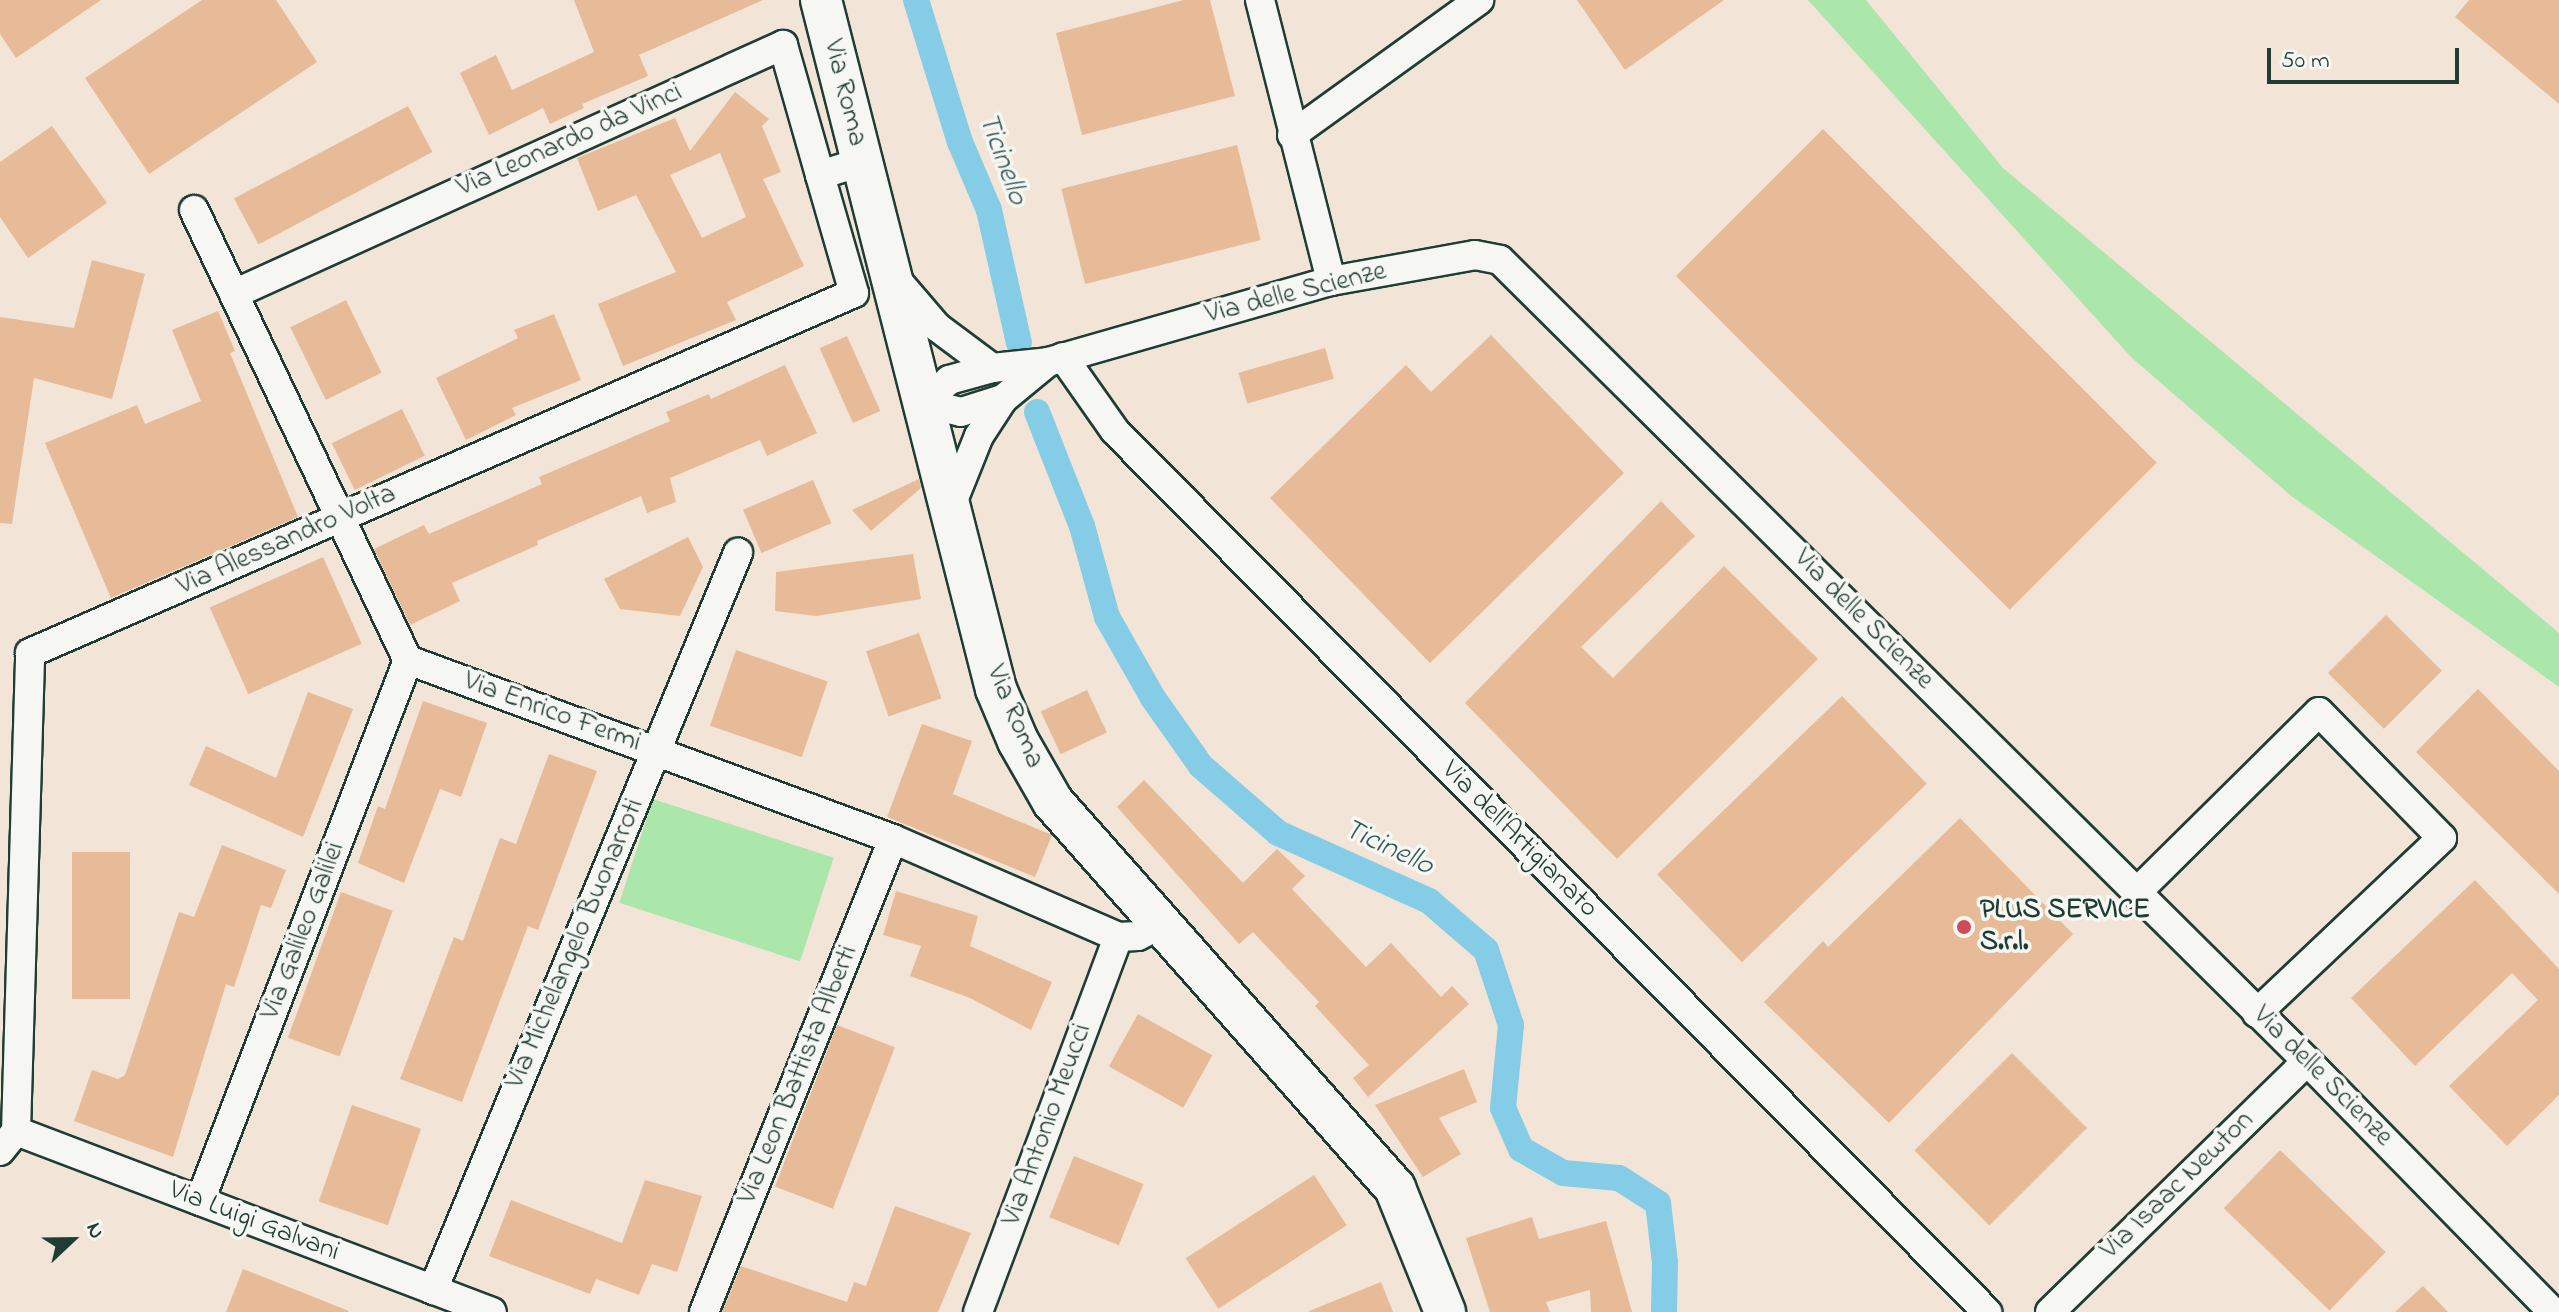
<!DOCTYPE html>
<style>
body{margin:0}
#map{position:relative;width:2559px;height:1312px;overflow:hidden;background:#f2e4d7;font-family:"Indie Flower",sans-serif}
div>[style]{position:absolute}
.green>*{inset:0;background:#abe6ab;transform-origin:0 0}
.canal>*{height:26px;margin:-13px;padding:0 13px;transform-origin:13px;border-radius:13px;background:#85cce6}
.building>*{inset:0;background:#e8bb98;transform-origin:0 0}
.roads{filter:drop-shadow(2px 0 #1f3d34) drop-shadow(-2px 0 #1f3d34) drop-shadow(0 2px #1f3d34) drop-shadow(0 -2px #1f3d34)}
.street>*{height:28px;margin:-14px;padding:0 14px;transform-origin:14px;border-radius:14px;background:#f6f6f2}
.secondary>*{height:40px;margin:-20px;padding:0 20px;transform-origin:20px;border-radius:20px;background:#f6f6f2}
.dots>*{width:22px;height:22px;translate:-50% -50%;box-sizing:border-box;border:4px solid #f6f6f2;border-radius:50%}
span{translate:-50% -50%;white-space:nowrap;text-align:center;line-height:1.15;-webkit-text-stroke:7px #f6f6f2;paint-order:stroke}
.street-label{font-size:28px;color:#1f3d34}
.poi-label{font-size:28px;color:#1f3d34;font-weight:700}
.left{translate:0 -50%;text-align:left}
.water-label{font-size:30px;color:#335a58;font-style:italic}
.north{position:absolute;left:32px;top:1200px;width:80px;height:80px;-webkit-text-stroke:6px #f6f6f2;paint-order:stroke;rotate:68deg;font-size:22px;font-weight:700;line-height:32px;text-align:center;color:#1f3d34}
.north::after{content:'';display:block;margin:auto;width:28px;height:36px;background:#1f3d34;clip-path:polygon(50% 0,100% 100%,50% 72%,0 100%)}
.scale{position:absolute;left:2267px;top:48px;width:192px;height:36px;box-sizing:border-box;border:4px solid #1f3d34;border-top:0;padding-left:10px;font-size:24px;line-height:28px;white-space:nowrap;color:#1f3d34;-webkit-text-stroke:6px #f6f6f2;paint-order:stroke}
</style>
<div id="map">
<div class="green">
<div style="clip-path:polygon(1808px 0,1866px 0,2003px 168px,2559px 633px,2559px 687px,2290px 495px,2131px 357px)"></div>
<div style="left:653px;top:799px;width:190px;height:109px;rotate:18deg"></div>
</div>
<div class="canal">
<div style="left:916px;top:0;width:149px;rotate:72.8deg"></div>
<div style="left:960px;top:142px;width:74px;rotate:66.9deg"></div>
<div style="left:989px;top:210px;width:136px;rotate:77.3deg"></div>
<div style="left:1037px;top:412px;width:123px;rotate:68.5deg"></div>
<div style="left:1082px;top:526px;width:94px;rotate:74.6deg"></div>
<div style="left:1107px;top:617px;width:93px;rotate:60.4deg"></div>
<div style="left:1153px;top:698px;width:83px;rotate:54.8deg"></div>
<div style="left:1201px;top:766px;width:102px;rotate:41deg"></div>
<div style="left:1278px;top:833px;width:166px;rotate:24.2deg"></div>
<div style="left:1429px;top:901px;width:75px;rotate:40.7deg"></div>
<div style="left:1486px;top:950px;width:79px;rotate:71.6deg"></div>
<div style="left:1511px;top:1025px;width:83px;rotate:95.5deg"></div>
<div style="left:1503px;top:1108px;width:45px;rotate:66.3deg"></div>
<div style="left:1521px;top:1149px;width:48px;rotate:29.7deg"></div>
<div style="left:1563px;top:1173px;width:56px;rotate:5.1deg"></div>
<div style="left:1619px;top:1178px;width:46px;rotate:32.7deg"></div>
<div style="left:1658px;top:1203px;width:60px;rotate:83.3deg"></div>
<div style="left:1665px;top:1263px;width:49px;rotate:91.2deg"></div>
</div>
<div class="building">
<div style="clip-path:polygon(0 0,101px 0,16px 58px,0 34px)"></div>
<div style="clip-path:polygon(202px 0,276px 0,317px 62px,149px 174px,85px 78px)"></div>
<div style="clip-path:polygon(574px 0,763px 0,639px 55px,648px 76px,582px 104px,584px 108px,550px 124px,543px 108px,489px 135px,460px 73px,496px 55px,512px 90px,594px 52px)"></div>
<div style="clip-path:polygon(1184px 0,1210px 0,1235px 96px,1082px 135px,1056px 33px)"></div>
<div style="clip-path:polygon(1577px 0,1724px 0,1625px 70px)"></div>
<div style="clip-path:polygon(2469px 0,2559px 0,2559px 104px,2455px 17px)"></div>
<div style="clip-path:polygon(evenodd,735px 92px,769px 119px,762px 126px,781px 172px,763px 179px,804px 266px,727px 302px,736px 320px,623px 366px,598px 304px,676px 272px,636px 195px,598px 211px,577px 158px,675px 118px,690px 151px,735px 92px,720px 153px,746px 217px,702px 238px,670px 175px,720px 153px)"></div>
<div style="left:408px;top:106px;width:52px;height:197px;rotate:62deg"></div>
<div style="clip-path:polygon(52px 126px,107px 203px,28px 258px,0 217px,0 162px)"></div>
<div style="left:1823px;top:129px;width:472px;height:208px;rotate:45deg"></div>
<div style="left:1237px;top:145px;width:98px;height:181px;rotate:76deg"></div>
<div style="clip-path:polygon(92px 260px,145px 274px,112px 399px,34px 378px,12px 524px,0 523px,0 317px,74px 328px)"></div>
<div style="left:346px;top:300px;width:81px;height:62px;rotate:64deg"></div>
<div style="clip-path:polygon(218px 311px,235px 351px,230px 353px,298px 517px,111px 598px,45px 443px,137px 405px,145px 424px,201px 401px,172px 330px)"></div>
<div style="clip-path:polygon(554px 314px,581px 380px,512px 408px,516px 415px,466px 440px,436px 378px,518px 338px,514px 330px)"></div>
<div style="clip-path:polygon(1491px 335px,1624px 473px,1430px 663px,1270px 498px,1406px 365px,1431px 392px)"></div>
<div style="left:847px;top:336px;width:82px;height:30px;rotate:66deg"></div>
<div style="left:1325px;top:348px;width:32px;height:90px;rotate:74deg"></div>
<div style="clip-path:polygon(785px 365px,817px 433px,767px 456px,760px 440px,670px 478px,676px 502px,647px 513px,641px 496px,537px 541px,538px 545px,452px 583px,460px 601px,410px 625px,374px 549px,424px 525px,429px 534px,542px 484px,539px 477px,670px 421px,666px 412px,709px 394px,711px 399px)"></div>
<div style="left:402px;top:409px;width:52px;height:78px;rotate:64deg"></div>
<div style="clip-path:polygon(919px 479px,921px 488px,871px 531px,852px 510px)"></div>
<div style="left:813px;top:480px;width:47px;height:76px;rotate:67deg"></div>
<div style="clip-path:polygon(1661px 501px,1695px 536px,1581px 647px,1613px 678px,1724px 566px,1818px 659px,1617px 859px,1465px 703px)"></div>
<div style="clip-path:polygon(688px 537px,703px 567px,680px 616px,620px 609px,604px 579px)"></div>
<div style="clip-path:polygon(913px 554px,921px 599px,816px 616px,775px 611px,776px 572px)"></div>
<div style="left:323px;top:557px;width:95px;height:124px;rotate:66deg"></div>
<div style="left:2386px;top:615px;width:79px;height:82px;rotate:45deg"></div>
<div style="left:919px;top:633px;width:69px;height:56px;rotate:71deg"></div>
<div style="left:736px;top:650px;width:97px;height:80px;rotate:19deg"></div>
<div style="clip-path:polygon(2478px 689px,2559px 771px,2559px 894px,2416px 752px)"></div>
<div style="left:1087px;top:690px;width:47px;height:51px;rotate:65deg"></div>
<div style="clip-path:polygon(308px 692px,353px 709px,303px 837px,189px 785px,206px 746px,276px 778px)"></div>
<div style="left:1842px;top:696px;width:122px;height:257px;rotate:46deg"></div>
<div style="clip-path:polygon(423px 701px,487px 723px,461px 797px,440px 789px,404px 883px,358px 863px,378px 806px,385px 809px)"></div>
<div style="clip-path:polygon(922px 724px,972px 741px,953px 794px,1052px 835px,1035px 877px,887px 817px)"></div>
<div style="clip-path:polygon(549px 754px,597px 771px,538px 930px,528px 926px,462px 1102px,400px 1079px,454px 937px,463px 941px,500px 838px,516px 844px)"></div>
<div style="clip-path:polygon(1144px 780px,1243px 883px,1277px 849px,1305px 876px,1292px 889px,1366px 967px,1391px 943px,1441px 997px,1452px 986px,1469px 1004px,1368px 1097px,1353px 1078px,1369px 1065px,1315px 1006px,1319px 1002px,1253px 932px,1239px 944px,1117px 807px)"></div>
<div style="clip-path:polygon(1960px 818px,2073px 934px,1889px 1123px,1764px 1002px,1823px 941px,1828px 947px)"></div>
<div style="clip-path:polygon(222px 845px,286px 870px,271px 908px,261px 905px,234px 987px,226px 984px,173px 1157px,74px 1121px,92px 1070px,118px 1079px,125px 1075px,179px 912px,194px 917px)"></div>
<div style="left:72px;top:852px;width:58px;height:147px"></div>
<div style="clip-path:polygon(2475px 880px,2559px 969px,2559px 1095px,2507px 1146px,2449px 1086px,2538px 1000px,2512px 973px,2415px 1066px,2351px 998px)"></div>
<div style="clip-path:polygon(896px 891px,978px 916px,970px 946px,1052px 982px,1031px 1030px,970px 998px,910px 976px,921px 946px,883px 935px)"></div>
<div style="left:341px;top:892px;width:55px;height:155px;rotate:20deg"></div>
<div style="left:1138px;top:1014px;width:85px;height:60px;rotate:29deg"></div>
<div style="left:837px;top:1025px;width:62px;height:173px;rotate:21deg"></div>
<div style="left:2012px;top:1053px;width:106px;height:138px;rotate:45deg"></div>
<div style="clip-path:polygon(1464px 1069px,1477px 1102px,1439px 1118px,1461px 1154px,1423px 1177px,1375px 1105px)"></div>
<div style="left:352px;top:1105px;width:73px;height:102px;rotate:19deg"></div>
<div style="left:2280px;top:1150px;width:147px;height:81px;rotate:44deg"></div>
<div style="left:1074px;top:1156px;width:75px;height:66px;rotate:22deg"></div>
<div style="left:1314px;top:1175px;width:60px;height:153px;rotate:57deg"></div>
<div style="clip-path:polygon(645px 1180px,702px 1196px,677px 1272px,652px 1264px,639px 1295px,596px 1279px,590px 1294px,489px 1256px,511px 1200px,622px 1243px)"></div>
<div style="clip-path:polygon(895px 1206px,971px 1233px,938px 1312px,722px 1312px,741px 1266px,847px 1302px,854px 1282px,866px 1286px)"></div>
<div style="clip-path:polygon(1532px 1217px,1539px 1239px,1606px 1221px,1632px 1312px,1591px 1312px,1590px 1290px,1546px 1302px,1550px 1312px,1490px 1312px,1466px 1238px)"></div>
<div style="clip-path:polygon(243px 1269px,349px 1311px,348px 1312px,226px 1312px)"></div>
<div style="clip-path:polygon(1381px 1282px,1393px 1312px,1309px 1312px,1309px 1311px)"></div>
<div style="clip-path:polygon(2423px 1286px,2448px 1312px,2395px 1312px)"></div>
</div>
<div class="roads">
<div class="street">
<div style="left:1260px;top:0;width:290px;rotate:75.8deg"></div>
<div style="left:1292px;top:135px;width:231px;rotate:-35.8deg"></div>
<div style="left:194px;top:210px;width:498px;rotate:64.6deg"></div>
<div style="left:408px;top:660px;width:517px;rotate:20.26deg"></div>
<div style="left:893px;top:839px;width:245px;rotate:23.5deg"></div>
<div style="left:1118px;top:937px;width:20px;rotate:-3deg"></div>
<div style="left:1138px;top:936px;width:25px;rotate:-27deg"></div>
<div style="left:896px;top:279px;width:63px;rotate:49.5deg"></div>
<div style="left:937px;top:327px;width:69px;rotate:36.7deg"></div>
<div style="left:234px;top:294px;width:603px;rotate:-24.4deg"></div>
<div style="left:783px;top:45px;width:135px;rotate:74.1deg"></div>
<div style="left:1063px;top:357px;width:90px;rotate:54.9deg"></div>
<div style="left:1115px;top:431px;width:1240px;rotate:45.29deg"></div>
<div style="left:923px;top:403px;width:35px;rotate:-41deg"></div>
<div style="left:949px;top:380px;width:45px;rotate:-15.6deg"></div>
<div style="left:992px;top:368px;width:56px;rotate:-6.1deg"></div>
<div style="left:1048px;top:362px;width:294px;rotate:-16deg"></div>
<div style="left:1331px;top:281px;width:146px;rotate:-10.2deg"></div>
<div style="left:1475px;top:255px;width:25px;rotate:11deg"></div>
<div style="left:1500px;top:260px;width:1137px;rotate:44.79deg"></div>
<div style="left:2307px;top:1061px;width:351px;rotate:45.6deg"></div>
<div style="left:923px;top:403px;width:39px;rotate:13deg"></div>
<div style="left:961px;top:412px;width:44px;rotate:-17.2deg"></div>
<div style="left:1003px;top:399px;width:58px;rotate:-39.4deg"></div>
<div style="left:950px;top:508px;width:78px;rotate:-68.1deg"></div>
<div style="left:979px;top:436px;width:44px;rotate:-57deg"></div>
<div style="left:2136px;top:893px;width:257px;rotate:-44.7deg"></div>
<div style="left:2319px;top:712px;width:176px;rotate:45.7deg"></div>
<div style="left:2442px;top:838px;width:255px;rotate:136.6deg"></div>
<div style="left:16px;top:1131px;width:509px;rotate:20.82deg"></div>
<div style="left:0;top:1151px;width:26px;rotate:-51deg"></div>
<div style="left:16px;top:1131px;width:478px;rotate:-88.3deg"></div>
<div style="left:30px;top:653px;width:899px;rotate:-23.6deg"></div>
<div style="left:854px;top:293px;width:123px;rotate:-106.1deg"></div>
<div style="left:820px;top:175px;width:43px;rotate:-17.6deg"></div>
<div style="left:200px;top:1201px;width:580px;rotate:-68.97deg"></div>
<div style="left:433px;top:1290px;width:798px;rotate:-67.52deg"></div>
<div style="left:704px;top:1312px;width:509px;rotate:-68.22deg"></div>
<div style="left:978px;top:1312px;width:400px;rotate:-69.5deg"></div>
<div style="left:2050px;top:1312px;width:359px;rotate:-44.3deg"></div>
</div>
<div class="secondary">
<div style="left:821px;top:0;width:711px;rotate:75.75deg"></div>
<div style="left:996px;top:689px;width:56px;rotate:67.1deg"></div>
<div style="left:1018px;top:741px;width:70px;rotate:60.2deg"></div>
<div style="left:1053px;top:802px;width:516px;rotate:48.46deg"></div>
<div style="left:1395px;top:1188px;width:134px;rotate:68deg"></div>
</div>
</div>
<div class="dots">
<div style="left:1964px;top:927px;background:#d1495b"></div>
</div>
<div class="street-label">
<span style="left:844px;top:93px;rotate:76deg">Via Roma</span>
<span style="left:570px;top:141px;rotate:-24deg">Via Leonardo da Vinci</span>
<span style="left:1296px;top:294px;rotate:-14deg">Via delle Scienze</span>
<span style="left:287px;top:541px;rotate:-24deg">Via Alessandro Volta</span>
<span style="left:1863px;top:620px;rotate:45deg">Via delle Scienze</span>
<span style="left:552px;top:713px;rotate:20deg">Via Enrico Fermi</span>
<span style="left:1014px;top:717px;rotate:67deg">Via Roma</span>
<span style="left:1519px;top:840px;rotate:45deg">Via dell'Artigianato</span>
<span style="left:304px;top:931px;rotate:-69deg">Via Galileo Galilei</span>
<span style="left:576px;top:944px;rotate:-67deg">Via Michelangelo Buonarroti</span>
<span style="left:799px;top:1075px;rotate:-68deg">Via Leon Battista Alberti</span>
<span style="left:2322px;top:1077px;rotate:45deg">Via delle Scienze</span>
<span style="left:1048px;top:1125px;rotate:-70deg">Via Antonio Meucci</span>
<span style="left:2178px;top:1186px;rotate:-44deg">Via Isaac Newton</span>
<span style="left:254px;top:1222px;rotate:21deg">Via Luigi Galvani</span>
</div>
<div class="poi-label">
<span class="left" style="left:1980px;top:927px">PLUS SERVICE<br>S.r.l.</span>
</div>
<div class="water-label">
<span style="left:1002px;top:159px;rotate:70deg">Ticinello</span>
<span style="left:1388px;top:848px;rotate:25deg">Ticinello</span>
</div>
<div class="north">N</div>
<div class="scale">50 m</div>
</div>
